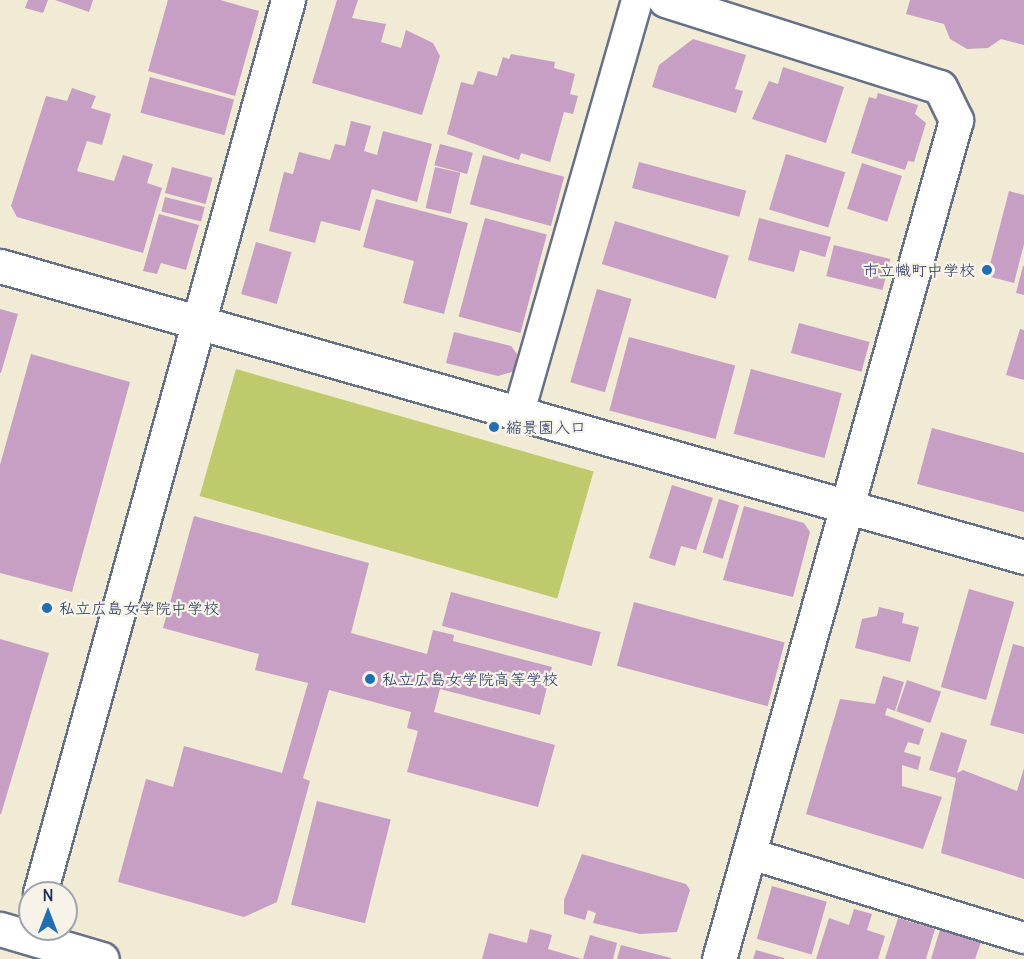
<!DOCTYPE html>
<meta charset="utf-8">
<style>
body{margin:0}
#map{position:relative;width:1024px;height:959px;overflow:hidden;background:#f1ead4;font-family:Delius,"Klee One",sans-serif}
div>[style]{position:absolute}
.green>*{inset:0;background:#beca6c;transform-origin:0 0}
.building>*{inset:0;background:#c79ec4;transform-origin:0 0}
.roads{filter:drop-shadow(2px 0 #667087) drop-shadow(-2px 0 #667087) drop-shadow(0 2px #667087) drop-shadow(0 -2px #667087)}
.minor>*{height:30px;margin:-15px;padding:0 15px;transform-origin:15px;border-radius:15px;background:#fff}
.tertiary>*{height:33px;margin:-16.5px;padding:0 16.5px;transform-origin:16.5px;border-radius:16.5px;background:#fff}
.dots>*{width:16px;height:16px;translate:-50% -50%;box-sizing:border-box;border:3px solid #f7f3e8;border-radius:50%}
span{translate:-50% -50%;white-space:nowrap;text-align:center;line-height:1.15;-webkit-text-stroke:4.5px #f7f3e8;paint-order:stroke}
.poi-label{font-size:16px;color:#1b2f5e}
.right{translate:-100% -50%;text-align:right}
.left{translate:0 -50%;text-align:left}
.north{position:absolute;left:18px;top:881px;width:60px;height:60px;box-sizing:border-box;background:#f7f3e8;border:2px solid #9fa5b1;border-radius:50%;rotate:0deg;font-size:16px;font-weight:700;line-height:24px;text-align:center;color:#1b2f5e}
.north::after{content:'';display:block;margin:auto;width:21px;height:27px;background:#1f6fb2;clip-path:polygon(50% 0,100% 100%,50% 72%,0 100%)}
</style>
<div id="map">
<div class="green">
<div style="left:236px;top:369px;width:372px;height:132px;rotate:16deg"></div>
</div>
<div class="building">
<div style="clip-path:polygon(28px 0,48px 0,43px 13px,25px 8px)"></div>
<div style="clip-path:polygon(55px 0,93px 0,89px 12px)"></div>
<div style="clip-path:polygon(168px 0,220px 0,259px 11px,235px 96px,148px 71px)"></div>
<div style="clip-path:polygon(337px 0,358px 0,352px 18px,386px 24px,381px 42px,401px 48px,406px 30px,433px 43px,440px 56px,422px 115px,312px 83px)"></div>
<div style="clip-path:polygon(910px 0,1024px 0,1024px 45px,1001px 39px,988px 48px,967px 49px,950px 39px,944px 24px,906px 14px)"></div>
<div style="clip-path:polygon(693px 39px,746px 55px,735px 89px,743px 91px,736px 113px,652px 87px,659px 65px)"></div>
<div style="clip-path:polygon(511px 54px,555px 62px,554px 68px,575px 74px,570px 94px,578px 96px,573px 114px,564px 112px,550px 162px,521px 153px,519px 160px,447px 134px,461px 82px,473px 85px,478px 71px,497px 76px,503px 57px,509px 59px)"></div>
<div style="clip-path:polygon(783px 67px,844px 87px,826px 143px,752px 119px,769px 81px,778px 84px)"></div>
<div style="left:150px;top:77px;width:87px;height:37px;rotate:15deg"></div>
<div style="clip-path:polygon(72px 88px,96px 96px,91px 108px,111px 114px,102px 145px,87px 141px,77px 171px,114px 181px,123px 155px,153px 164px,147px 183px,162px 188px,143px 253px,17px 217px,11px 206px,46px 96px,67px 101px)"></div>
<div style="clip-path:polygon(878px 93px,918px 105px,915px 114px,926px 123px,914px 162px,908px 161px,905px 170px,851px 153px,869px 97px,876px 99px)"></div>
<div style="clip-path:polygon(351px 121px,371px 126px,364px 151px,377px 155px,383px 131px,432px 144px,417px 202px,372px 189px,360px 231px,321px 221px,315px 243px,269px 231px,284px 172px,293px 174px,299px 152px,330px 160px,335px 144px,345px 146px)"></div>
<div style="left:440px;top:144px;width:34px;height:22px;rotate:15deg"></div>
<div style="left:786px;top:154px;width:62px;height:58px;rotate:17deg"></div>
<div style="left:483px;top:155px;width:84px;height:51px;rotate:15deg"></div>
<div style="left:639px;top:162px;width:111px;height:27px;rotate:15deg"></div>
<div style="left:862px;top:163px;width:42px;height:48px;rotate:18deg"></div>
<div style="left:172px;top:167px;width:42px;height:27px;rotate:15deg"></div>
<div style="left:435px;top:167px;width:26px;height:42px;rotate:13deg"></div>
<div style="clip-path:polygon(1009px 191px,1024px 195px,1024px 244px,1014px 283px,987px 276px)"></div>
<div style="left:165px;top:197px;width:41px;height:15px;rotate:14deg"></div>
<div style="clip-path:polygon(376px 199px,468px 223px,444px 314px,403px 303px,414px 261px,363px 247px)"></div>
<div style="clip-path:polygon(159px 214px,199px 225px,186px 270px,161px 263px,157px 274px,143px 271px)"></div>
<div style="left:485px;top:218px;width:64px;height:102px;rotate:15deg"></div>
<div style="clip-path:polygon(759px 218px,831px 237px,825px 257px,800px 250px,794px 272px,748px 260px)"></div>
<div style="left:615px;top:221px;width:119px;height:45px;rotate:17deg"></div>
<div style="left:256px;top:242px;width:37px;height:54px;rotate:16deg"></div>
<div style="left:834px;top:245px;width:58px;height:32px;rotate:14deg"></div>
<div style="clip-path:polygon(1023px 266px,1024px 266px,1024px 295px,1016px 293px)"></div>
<div style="left:597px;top:289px;width:36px;height:97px;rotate:16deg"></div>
<div style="clip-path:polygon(0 309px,18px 314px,1px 373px,0 373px)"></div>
<div style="left:799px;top:323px;width:73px;height:31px;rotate:15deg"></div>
<div style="clip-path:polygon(1020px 329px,1024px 330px,1024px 380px,1006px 375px)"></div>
<div style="clip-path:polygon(454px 332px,511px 346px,517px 354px,515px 371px,498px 376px,446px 363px)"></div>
<div style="left:629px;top:337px;width:110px;height:76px;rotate:15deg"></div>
<div style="clip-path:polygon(31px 354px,130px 382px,72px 592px,0 573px,0 465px)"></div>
<div style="left:751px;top:369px;width:94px;height:67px;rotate:15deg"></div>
<div style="clip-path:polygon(932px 428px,1024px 453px,1024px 512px,917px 484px)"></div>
<div style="clip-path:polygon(672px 485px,713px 498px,696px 550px,681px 546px,675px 566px,649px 558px)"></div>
<div style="left:719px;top:499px;width:21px;height:56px;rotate:17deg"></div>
<div style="clip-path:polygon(744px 506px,804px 523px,810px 532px,793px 597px,723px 580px)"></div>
<div style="clip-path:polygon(194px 516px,369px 563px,351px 633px,427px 654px,433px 630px,454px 635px,453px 641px,552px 667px,540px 715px,440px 689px,434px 712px,555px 745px,538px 807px,407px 772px,418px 731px,407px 728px,411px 712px,329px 690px,303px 778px,310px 781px,277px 902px,244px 917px,118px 882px,146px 779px,173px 787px,184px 746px,282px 773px,308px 683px,255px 670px,259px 654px,163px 628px)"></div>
<div style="left:969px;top:589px;width:47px;height:102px;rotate:16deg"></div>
<div style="left:451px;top:592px;width:155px;height:35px;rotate:15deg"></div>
<div style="left:634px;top:602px;width:156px;height:66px;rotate:15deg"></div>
<div style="clip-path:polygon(879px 607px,904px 613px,902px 623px,919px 627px,910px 662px,855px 648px,862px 619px,877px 616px)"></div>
<div style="clip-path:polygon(0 639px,49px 653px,1px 814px,0 814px)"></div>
<div style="clip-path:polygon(1013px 644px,1024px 647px,1024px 734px,990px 725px)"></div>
<div style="clip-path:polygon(883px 676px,904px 682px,895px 711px,887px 708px,885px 715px,924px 729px,919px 745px,908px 742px,904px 752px,921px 757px,918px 770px,902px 765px,902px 786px,942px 797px,923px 849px,806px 814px,840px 699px,875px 704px)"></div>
<div style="left:907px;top:680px;width:36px;height:33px;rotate:19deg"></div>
<div style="clip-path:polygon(941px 732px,967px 740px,957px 773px,963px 770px,1017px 791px,1024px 768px,1024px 879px,941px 853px,956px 778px,929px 770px)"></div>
<div style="left:317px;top:801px;width:76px;height:107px;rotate:14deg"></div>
<div style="clip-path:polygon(582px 854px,686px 884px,690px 890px,677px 932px,640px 934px,593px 923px,596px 913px,588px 910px,585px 920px,564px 914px,564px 900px)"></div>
<div style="left:772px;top:886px;width:57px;height:55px;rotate:16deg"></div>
<div style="clip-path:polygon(854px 909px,872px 914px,867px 930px,885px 936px,878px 959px,816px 959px,829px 918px,849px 925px)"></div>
<div style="clip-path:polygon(898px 918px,935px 929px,926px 959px,885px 959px)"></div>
<div style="clip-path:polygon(530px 929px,552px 935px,548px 949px,582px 959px,482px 959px,489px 933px,527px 943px)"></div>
<div style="clip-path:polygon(940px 930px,981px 942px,975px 959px,931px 959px)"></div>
<div style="clip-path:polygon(590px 935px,617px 943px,613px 959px,583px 959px)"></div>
<div style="clip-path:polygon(621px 945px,671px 958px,671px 959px,617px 959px)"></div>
<div style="clip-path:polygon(756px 950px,784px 958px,784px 959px,753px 959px)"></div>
</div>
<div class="roads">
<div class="minor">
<div style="left:519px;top:412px;width:429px;rotate:-74deg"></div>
<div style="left:751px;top:854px;width:286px;rotate:17.1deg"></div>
</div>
<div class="tertiary">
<div style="left:665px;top:0;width:288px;rotate:17.6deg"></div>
<div style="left:940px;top:87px;width:37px;rotate:64deg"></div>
<div style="left:956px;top:120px;width:872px;rotate:105.77deg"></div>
<div style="left:0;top:266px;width:1065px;rotate:15.86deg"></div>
<div style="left:40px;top:893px;width:927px;rotate:-74.48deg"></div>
<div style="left:0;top:929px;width:106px;rotate:16.4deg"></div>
</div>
</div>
<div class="dots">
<div style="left:987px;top:270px;background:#1f6fb2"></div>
<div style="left:494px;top:427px;background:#1f6fb2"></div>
<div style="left:47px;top:608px;background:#1f6fb2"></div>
<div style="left:370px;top:679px;background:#1f6fb2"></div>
</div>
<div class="poi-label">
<span class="right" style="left:975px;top:270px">市立幟町中学校</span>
<span class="left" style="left:506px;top:427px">縮景園入口</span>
<span class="left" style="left:59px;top:608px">私立広島女学院中学校</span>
<span class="left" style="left:382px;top:679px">私立広島女学院高等学校</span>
</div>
<div class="north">N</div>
</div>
